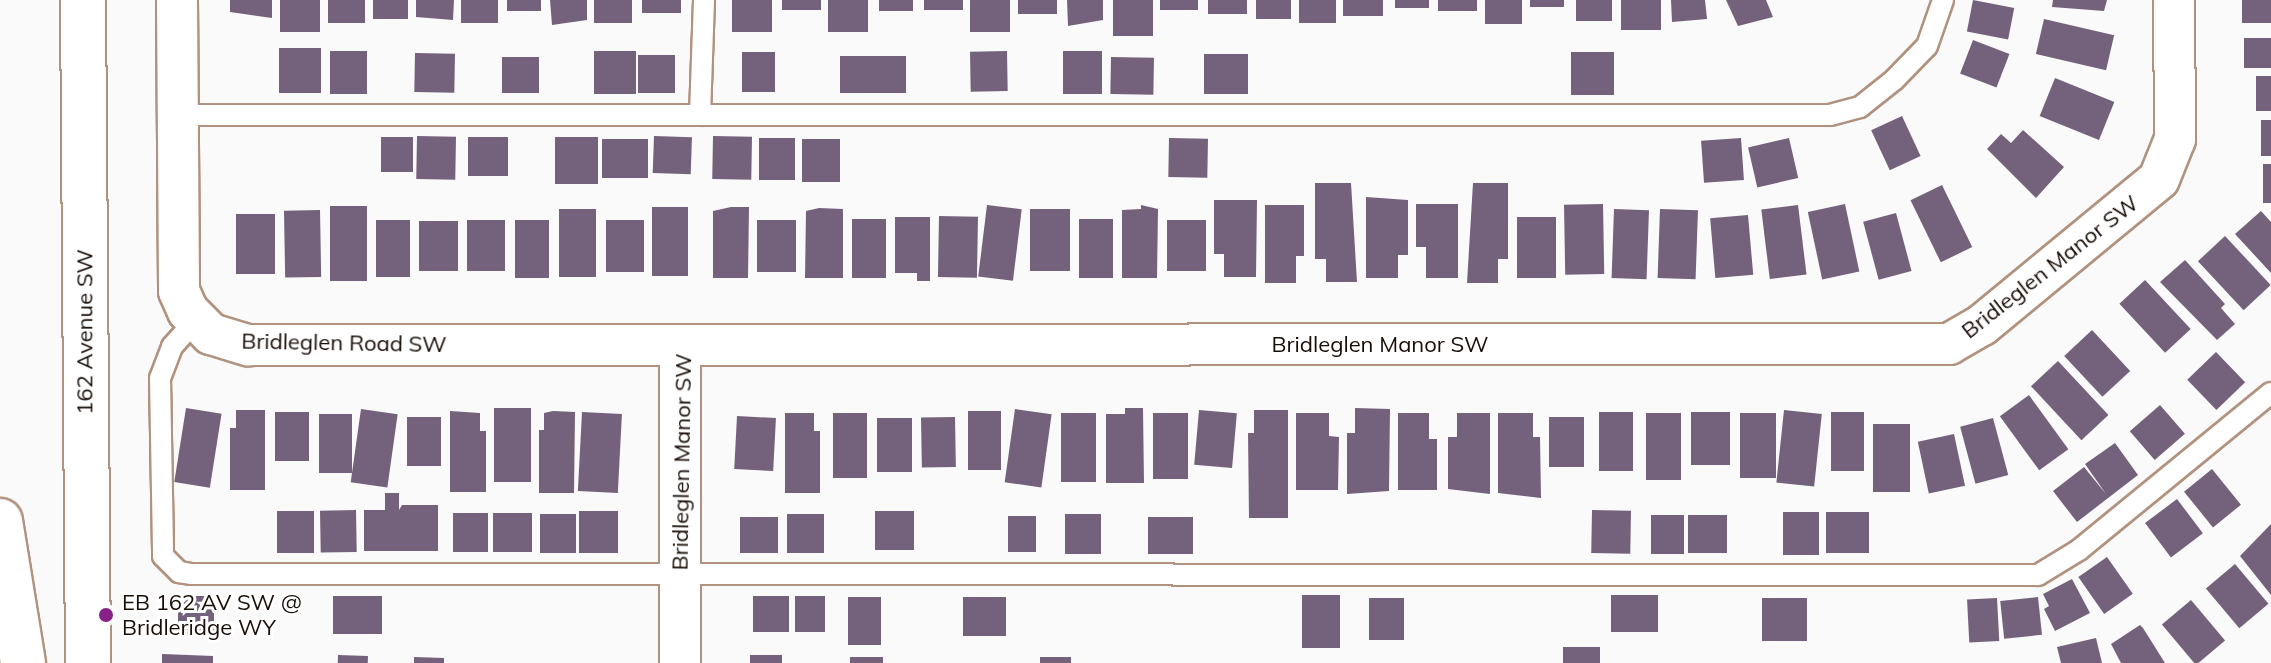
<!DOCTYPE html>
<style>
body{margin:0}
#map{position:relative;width:2271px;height:663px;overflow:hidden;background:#fafafa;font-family:Mulish,sans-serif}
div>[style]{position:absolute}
.building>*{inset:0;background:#74617b;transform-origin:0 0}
.roads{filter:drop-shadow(2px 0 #b1927e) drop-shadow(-2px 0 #b1927e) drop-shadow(0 2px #b1927e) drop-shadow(0 -2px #b1927e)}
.lane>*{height:20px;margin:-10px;padding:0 10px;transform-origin:10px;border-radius:10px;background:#fff}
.street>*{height:40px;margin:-20px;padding:0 20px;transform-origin:20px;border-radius:20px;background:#fff}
.secondary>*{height:44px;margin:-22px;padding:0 22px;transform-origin:22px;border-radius:22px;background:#fff}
.dots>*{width:22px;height:22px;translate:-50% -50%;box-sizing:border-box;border:4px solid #fff;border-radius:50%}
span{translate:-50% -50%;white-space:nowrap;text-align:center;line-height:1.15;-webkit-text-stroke:6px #fff;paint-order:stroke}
.street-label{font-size:22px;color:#180d07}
.poi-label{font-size:22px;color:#180d07}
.left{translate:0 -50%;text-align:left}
</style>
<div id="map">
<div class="building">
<div style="clip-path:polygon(230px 0,272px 0,272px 18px,230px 12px)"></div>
<div style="left:280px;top:0;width:40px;height:32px"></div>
<div style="left:328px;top:0;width:37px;height:23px"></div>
<div style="left:373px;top:0;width:35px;height:19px"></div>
<div style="clip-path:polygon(416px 0,454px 0,453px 20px,416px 17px)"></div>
<div style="left:461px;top:0;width:37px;height:23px"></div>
<div style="left:507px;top:0;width:34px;height:11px"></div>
<div style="clip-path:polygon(550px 0,587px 0,587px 20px,552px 25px)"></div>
<div style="left:594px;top:0;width:38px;height:23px"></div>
<div style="left:642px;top:0;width:39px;height:13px"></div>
<div style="left:732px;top:0;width:40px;height:32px"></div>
<div style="left:782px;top:0;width:39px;height:10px"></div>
<div style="left:828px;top:0;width:40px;height:32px"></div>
<div style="left:879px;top:0;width:34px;height:11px"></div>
<div style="left:924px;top:0;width:39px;height:10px"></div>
<div style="left:970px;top:0;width:40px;height:32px"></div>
<div style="left:1018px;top:0;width:39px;height:14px"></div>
<div style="clip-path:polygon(1067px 0,1103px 0,1103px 20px,1068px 26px)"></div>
<div style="left:1113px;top:0;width:40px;height:36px"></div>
<div style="left:1160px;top:0;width:38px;height:10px"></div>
<div style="left:1208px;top:0;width:39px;height:14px"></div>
<div style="left:1256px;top:0;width:35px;height:19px"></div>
<div style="left:1299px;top:0;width:37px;height:23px"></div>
<div style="left:1343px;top:0;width:40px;height:16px"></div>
<div style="left:1395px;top:0;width:34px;height:8px"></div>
<div style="left:1438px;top:0;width:39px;height:11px"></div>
<div style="left:1485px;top:0;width:37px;height:24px"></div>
<div style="left:1530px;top:0;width:34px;height:7px"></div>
<div style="left:1576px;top:0;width:36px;height:21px"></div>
<div style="left:1621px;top:0;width:40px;height:30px"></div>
<div style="clip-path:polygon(1671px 0,1705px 0,1707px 19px,1672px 22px)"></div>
<div style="clip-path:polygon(1726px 0,1766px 0,1773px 17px,1738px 26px)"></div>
<div style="left:1973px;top:0;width:42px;height:32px;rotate:11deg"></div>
<div style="clip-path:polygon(2053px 0,2107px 0,2104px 11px,2052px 7px)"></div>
<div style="left:2242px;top:0;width:29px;height:23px"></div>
<div style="left:2044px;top:19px;width:72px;height:36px;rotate:13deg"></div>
<div style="left:2244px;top:38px;width:27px;height:30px"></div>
<div style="left:1973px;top:40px;width:39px;height:36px;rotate:21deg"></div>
<div style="left:279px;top:48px;width:42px;height:45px"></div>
<div style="left:330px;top:51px;width:37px;height:43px"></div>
<div style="left:594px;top:51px;width:42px;height:43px"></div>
<div style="left:1007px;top:51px;width:40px;height:37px;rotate:89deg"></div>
<div style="left:1063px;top:51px;width:39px;height:43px"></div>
<div style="left:775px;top:52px;width:40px;height:33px;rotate:90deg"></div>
<div style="left:1571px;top:52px;width:43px;height:43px"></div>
<div style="left:415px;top:53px;width:40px;height:39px;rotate:1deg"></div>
<div style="left:1204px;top:54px;width:44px;height:40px"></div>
<div style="left:638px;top:55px;width:37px;height:38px"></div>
<div style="left:906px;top:56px;width:37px;height:66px;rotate:90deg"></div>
<div style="left:502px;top:57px;width:37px;height:36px"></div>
<div style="left:1111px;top:57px;width:43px;height:37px;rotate:1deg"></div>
<div style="left:2256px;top:76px;width:15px;height:35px"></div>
<div style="left:2055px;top:78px;width:64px;height:41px;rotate:22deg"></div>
<div style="left:1902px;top:116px;width:44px;height:34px;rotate:65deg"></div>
<div style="left:2261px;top:120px;width:10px;height:36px"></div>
<div style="clip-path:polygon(2023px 130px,2064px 167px,2036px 198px,1987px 149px,2001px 134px,2011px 143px)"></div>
<div style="left:417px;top:136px;width:39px;height:43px;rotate:1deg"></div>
<div style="left:654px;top:136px;width:38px;height:37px;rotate:2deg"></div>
<div style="left:713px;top:136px;width:39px;height:43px;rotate:1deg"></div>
<div style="left:413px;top:137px;width:35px;height:32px;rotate:90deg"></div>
<div style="left:468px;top:137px;width:40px;height:39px"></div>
<div style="left:598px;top:137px;width:47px;height:43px;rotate:90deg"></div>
<div style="left:759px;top:138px;width:36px;height:42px"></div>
<div style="left:1169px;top:138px;width:39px;height:39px;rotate:1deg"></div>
<div style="left:1741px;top:138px;width:42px;height:40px;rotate:86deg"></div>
<div style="left:1789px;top:138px;width:41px;height:42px;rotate:77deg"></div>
<div style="left:602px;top:139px;width:46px;height:39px"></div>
<div style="left:802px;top:139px;width:38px;height:43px"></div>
<div style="left:2263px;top:164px;width:8px;height:39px"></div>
<div style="clip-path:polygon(1315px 183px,1351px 183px,1357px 282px,1326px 282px,1326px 259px,1315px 259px)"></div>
<div style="clip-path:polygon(1473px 183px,1508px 183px,1508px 259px,1498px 259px,1498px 283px,1467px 283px)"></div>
<div style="left:1942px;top:185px;width:69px;height:35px;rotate:64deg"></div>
<div style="clip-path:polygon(1366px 197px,1408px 200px,1408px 255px,1398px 255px,1398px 278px,1366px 278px)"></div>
<div style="clip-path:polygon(1214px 200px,1257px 200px,1256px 277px,1224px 277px,1224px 254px,1214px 254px)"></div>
<div style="clip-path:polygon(1416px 204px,1458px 204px,1458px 278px,1426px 278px,1426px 247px,1416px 247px)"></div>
<div style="left:1603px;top:204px;width:70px;height:39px;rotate:89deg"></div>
<div style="left:1845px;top:204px;width:69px;height:38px;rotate:78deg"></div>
<div style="left:987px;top:205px;width:35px;height:72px;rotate:7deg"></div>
<div style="clip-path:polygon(1141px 205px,1158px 209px,1157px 278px,1122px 278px,1122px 210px,1141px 209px)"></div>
<div style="clip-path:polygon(1265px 205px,1304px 205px,1304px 256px,1296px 256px,1296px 283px,1265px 283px)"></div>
<div style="left:1798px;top:205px;width:70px;height:37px;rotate:83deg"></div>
<div style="left:367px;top:206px;width:75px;height:37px;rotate:90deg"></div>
<div style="left:652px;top:207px;width:36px;height:69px"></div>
<div style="clip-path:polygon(731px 207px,749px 207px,748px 278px,713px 278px,713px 211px)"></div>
<div style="clip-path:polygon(819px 208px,843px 209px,843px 278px,805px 278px,806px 211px)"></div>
<div style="left:559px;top:209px;width:37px;height:68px"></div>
<div style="left:1030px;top:209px;width:40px;height:62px"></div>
<div style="left:1614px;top:209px;width:35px;height:69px;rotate:2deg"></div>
<div style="left:1660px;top:209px;width:38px;height:69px;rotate:2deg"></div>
<div style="left:320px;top:210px;width:67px;height:36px;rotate:89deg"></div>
<div style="clip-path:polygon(2261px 211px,2271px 222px,2271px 273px,2235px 234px)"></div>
<div style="left:1896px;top:213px;width:60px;height:34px;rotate:75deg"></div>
<div style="left:236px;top:214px;width:39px;height:60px"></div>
<div style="left:1748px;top:215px;width:60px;height:38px;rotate:85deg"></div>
<div style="left:939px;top:216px;width:39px;height:61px;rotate:1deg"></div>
<div style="clip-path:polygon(895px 217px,930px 217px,930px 281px,917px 281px,917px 273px,895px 273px)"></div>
<div style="left:1517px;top:217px;width:39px;height:61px"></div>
<div style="left:852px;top:219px;width:34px;height:59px"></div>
<div style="left:1079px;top:219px;width:34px;height:59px"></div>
<div style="left:376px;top:220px;width:34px;height:57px"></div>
<div style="left:467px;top:220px;width:38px;height:51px"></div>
<div style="left:515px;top:220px;width:34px;height:58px"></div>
<div style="left:606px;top:220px;width:38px;height:52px"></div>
<div style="left:757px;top:220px;width:39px;height:52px"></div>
<div style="left:1167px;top:220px;width:39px;height:51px"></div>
<div style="left:419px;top:221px;width:39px;height:50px"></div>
<div style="left:2225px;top:236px;width:67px;height:37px;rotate:47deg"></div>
<div style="clip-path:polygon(2185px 260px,2225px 304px,2221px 308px,2235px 324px,2217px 340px,2160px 282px)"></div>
<div style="left:2145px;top:280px;width:67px;height:35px;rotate:47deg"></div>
<div style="left:2092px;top:330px;width:56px;height:38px;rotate:47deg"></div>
<div style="left:2216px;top:352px;width:42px;height:40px;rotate:46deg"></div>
<div style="left:2058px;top:361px;width:74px;height:37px;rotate:47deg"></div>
<div style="left:2029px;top:395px;width:67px;height:36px;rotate:54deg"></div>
<div style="left:2160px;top:405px;width:38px;height:40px;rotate:49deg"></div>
<div style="left:186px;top:408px;width:36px;height:75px;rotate:9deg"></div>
<div style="left:531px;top:408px;width:74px;height:37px;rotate:90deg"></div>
<div style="clip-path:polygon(1125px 408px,1143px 408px,1144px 483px,1106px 483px,1106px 414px,1125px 414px)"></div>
<div style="clip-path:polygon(1355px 408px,1390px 409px,1389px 491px,1347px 494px,1347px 433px,1355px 433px)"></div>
<div style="left:361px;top:409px;width:37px;height:74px;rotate:8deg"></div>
<div style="left:1015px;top:409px;width:37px;height:74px;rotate:8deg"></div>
<div style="clip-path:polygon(236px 410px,265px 410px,265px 490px,230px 490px,230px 428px,236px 428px)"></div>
<div style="left:1199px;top:410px;width:38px;height:55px;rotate:5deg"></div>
<div style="clip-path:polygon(1254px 410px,1288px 410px,1288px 518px,1249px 518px,1248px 433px,1254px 433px)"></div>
<div style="left:1784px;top:410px;width:38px;height:73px;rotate:6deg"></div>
<div style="clip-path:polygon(450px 411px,480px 413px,480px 431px,486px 431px,486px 492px,450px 492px)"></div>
<div style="clip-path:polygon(553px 411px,575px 412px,574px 493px,539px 493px,539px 430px,544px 430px,544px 413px)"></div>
<div style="left:968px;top:411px;width:33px;height:59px"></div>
<div style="left:275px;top:412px;width:34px;height:49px"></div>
<div style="left:582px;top:412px;width:40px;height:79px;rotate:3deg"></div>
<div style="left:1599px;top:412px;width:34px;height:59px"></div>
<div style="left:1730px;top:412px;width:53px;height:39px;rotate:90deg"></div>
<div style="left:1831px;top:412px;width:33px;height:59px"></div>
<div style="clip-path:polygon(785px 413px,814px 413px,814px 431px,820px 431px,820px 493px,785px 493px)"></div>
<div style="left:833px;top:413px;width:34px;height:65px"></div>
<div style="left:1061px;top:413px;width:35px;height:69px"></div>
<div style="left:1153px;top:413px;width:35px;height:66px"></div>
<div style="clip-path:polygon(1296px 413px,1329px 413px,1329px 436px,1339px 437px,1338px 490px,1296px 490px)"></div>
<div style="clip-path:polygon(1398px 413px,1429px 413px,1429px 439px,1437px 439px,1437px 490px,1398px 490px)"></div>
<div style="clip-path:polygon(1457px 413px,1490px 413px,1490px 494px,1448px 489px,1448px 437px,1457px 437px)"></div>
<div style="clip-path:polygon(1498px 413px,1533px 413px,1533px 437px,1540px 437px,1541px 498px,1498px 493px)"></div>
<div style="left:1646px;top:413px;width:35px;height:67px"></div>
<div style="left:1740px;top:413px;width:36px;height:65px"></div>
<div style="left:319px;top:414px;width:33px;height:59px"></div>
<div style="left:737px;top:416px;width:39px;height:53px;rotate:3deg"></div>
<div style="left:407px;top:417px;width:34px;height:49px"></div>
<div style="left:955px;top:417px;width:50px;height:34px;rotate:89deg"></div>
<div style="left:1584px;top:417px;width:50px;height:35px;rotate:90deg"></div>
<div style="left:877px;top:418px;width:35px;height:54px"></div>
<div style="left:1993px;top:418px;width:59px;height:34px;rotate:75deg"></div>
<div style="left:1873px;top:424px;width:37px;height:68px"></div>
<div style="left:1954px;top:434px;width:53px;height:37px;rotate:78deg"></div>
<div style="clip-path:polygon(2115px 443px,2138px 475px,2077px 522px,2053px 491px,2084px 467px,2106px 494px,2085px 464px)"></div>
<div style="left:2212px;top:469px;width:46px;height:36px;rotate:51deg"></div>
<div style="clip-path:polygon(385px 493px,399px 493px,399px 510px,402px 505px,438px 505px,438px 551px,364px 551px,364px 510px,385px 510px)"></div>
<div style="left:2177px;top:499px;width:43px;height:40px;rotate:53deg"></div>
<div style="left:356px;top:510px;width:42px;height:36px;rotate:89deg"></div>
<div style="left:1592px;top:510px;width:39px;height:43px;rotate:1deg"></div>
<div style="left:277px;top:511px;width:37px;height:42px"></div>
<div style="left:579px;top:511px;width:39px;height:42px"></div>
<div style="left:875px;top:511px;width:39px;height:39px"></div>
<div style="left:1819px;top:512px;width:43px;height:36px;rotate:90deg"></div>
<div style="left:1826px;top:512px;width:43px;height:41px"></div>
<div style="left:453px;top:513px;width:35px;height:39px"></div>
<div style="left:493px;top:513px;width:39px;height:39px"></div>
<div style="left:540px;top:514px;width:36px;height:39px"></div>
<div style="left:787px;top:514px;width:37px;height:39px"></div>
<div style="left:1065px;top:514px;width:36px;height:40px"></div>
<div style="left:1651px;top:515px;width:33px;height:39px"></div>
<div style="left:1688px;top:515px;width:39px;height:38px"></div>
<div style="left:1008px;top:516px;width:28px;height:36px"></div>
<div style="left:740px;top:517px;width:38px;height:36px"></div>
<div style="left:1148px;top:517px;width:45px;height:37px"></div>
<div style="clip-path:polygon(2271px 524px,2271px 595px,2240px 556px)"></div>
<div style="left:2107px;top:557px;width:45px;height:35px;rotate:55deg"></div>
<div style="left:2235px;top:564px;width:52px;height:38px;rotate:50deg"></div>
<div style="clip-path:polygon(2072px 579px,2090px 613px,2055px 631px,2044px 609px,2049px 606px,2043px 594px)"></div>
<div style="left:1302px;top:595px;width:38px;height:53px"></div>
<div style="left:1611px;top:595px;width:47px;height:37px"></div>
<div style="left:178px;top:596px;width:36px;height:40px"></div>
<div style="left:382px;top:596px;width:38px;height:49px;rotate:90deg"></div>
<div style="left:753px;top:596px;width:36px;height:36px"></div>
<div style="left:795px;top:596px;width:30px;height:36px"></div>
<div style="left:848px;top:597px;width:33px;height:48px"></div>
<div style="left:963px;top:597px;width:43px;height:39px"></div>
<div style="left:2038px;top:597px;width:38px;height:38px;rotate:84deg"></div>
<div style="left:1369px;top:598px;width:35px;height:42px"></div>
<div style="left:1762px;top:598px;width:45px;height:43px"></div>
<div style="left:1997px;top:598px;width:43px;height:30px;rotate:87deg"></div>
<div style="left:2191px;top:600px;width:53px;height:38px;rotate:50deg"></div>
<div style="clip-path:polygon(2140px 625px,2143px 628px,2165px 663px,2121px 663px,2111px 644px)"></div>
<div style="clip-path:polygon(2096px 638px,2102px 663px,2061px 663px,2057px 647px)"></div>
<div style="left:1563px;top:647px;width:37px;height:16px"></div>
<div style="clip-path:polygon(162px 654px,213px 656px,213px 663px,162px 663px)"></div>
<div style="left:338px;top:655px;width:30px;height:8px;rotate:2deg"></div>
<div style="left:782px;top:655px;width:8px;height:32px;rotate:90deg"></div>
<div style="clip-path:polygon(414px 657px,444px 658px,444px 663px,414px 663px)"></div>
<div style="left:850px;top:657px;width:33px;height:6px"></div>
<div style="left:1040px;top:657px;width:31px;height:6px"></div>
</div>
<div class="roads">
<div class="lane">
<div style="left:178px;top:115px;width:1652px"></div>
<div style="left:1830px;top:115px;width:31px;rotate:-15deg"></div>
<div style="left:1860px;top:107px;width:43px;rotate:-38.5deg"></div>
<div style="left:1894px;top:80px;width:47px;rotate:-45.9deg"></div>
<div style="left:1927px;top:46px;width:49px;rotate:-70.8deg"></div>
<div style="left:700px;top:115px;width:115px;rotate:-88deg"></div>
<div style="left:196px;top:320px;width:36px;rotate:132deg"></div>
<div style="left:172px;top:347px;width:33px;rotate:111deg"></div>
<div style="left:160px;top:378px;width:178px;rotate:89deg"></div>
<div style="left:163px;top:556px;width:23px;rotate:45deg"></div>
<div style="left:179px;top:572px;width:13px;rotate:9deg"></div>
<div style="left:192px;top:574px;width:1846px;rotate:0.03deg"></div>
<div style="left:2038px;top:575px;width:48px;rotate:-31.4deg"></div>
<div style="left:2079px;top:550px;width:248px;rotate:-39.3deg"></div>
</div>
<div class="street">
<div style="left:177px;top:0;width:291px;rotate:89.6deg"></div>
<div style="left:179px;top:291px;width:22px;rotate:66deg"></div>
<div style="left:188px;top:311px;width:33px;rotate:45deg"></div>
<div style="left:211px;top:334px;width:39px;rotate:17deg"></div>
<div style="left:248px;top:345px;width:1701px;rotate:-0.03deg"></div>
<div style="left:1949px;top:344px;width:38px;rotate:-30deg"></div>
<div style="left:1982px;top:325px;width:229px;rotate:-39.5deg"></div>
<div style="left:2159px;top:179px;width:43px;rotate:-68.2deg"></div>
<div style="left:2175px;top:139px;width:139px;rotate:-90.4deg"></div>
<div style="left:680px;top:345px;width:318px;rotate:90deg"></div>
</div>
<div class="secondary">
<div style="left:83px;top:0;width:663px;rotate:89.57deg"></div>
<div style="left:0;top:521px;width:144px;rotate:80.8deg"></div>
</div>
</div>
<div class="dots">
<div style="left:106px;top:615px;background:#872087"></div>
</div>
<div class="street-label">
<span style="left:2050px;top:267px;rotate:-38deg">Bridleglen Manor SW</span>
<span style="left:85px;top:332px;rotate:-90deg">162 Avenue SW</span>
<span style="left:344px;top:343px;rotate:1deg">Bridleglen Road SW</span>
<span style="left:1380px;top:345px">Bridleglen Manor SW</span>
<span style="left:682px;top:462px;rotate:-89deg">Bridleglen Manor SW</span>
</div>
<div class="poi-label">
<span class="left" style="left:122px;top:615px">EB 162 AV SW @<br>Bridleridge WY</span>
</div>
</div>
